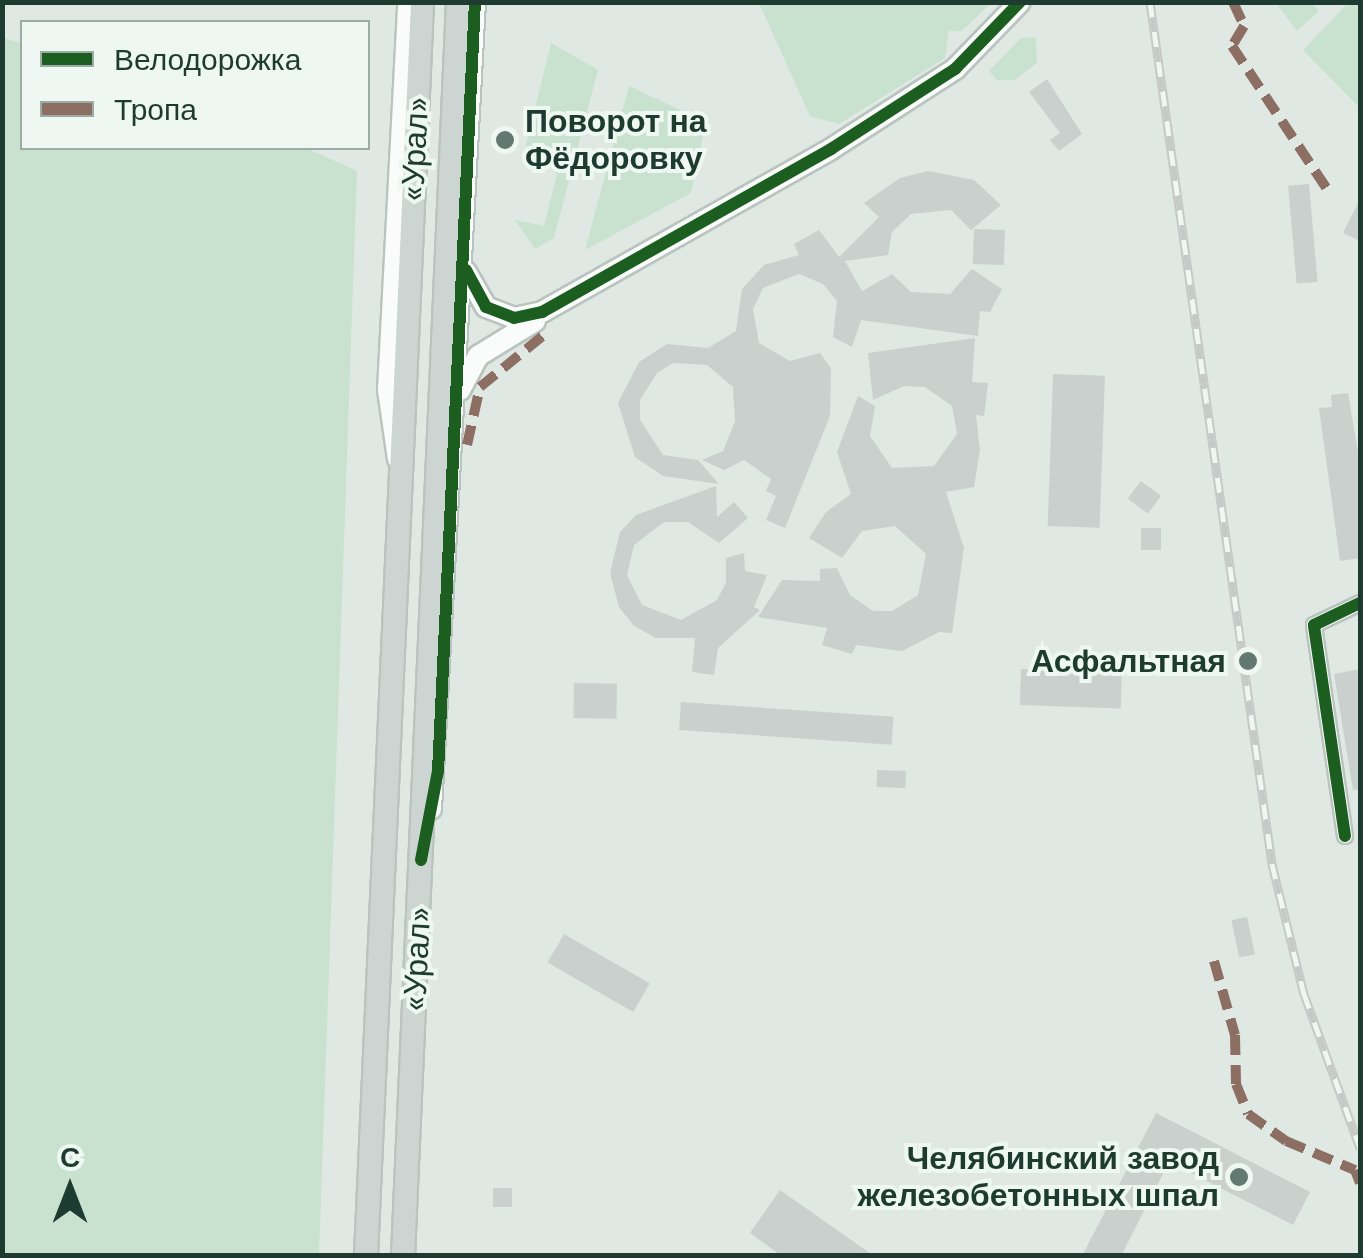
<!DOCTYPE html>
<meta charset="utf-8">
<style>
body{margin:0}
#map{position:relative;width:1363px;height:1258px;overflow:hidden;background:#e0e8e4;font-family:"Work Sans",sans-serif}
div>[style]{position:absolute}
.green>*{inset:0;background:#c8e2cf}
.building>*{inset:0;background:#c9d0cd;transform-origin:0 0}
.roads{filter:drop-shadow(2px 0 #bac4bf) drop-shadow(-2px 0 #bac4bf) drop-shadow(0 2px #bac4bf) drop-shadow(0 -2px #bac4bf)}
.street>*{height:14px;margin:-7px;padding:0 7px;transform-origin:7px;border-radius:7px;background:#fafcfb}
.secondary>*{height:20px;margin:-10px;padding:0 10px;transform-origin:10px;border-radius:10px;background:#fafcfb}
.primary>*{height:22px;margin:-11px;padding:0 11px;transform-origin:11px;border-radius:11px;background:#ccd5d2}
.rail>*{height:9px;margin-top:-4.5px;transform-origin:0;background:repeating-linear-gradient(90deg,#eef7f2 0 15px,#c5cac8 0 30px);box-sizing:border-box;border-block:2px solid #c5cac8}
.quiet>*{height:10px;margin-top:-5px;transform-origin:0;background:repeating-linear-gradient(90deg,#8d6e63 0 20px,transparent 0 30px)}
.cycleway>*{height:12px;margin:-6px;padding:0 6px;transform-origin:6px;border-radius:6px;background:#1b5e20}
.dots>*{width:28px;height:28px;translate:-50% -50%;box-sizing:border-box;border:5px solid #eef7f2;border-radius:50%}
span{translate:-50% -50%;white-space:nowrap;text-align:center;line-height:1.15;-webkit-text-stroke:8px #eef7f2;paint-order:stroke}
.poi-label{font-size:32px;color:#1e3b31;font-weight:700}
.left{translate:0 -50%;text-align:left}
.right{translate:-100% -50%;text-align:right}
.street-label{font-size:32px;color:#1e3b31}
.frame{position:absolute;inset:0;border:5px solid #1e3b31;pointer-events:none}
.legend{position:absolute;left:20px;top:20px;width:350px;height:130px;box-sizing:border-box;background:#eef7f2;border:2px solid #9baca5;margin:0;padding:12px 18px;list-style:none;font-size:30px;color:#1e3b31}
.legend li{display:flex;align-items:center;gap:20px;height:50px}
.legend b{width:50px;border:2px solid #9baca5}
.north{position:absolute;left:20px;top:1138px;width:100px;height:100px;-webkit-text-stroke:8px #eef7f2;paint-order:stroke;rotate:0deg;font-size:28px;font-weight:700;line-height:40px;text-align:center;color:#1e3b31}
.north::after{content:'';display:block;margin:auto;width:35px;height:45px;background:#1e3b31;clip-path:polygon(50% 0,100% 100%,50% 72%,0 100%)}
</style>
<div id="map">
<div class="green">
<div style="clip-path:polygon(1349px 2px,1360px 3px,1360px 108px,1303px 50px)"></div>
<div style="clip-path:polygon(759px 3px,991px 3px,962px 31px,949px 31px,945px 58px,839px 124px,810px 116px)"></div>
<div style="clip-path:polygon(1276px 3px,1312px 3px,1319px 11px,1297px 31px)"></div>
<div style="clip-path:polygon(1036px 37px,1037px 63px,1014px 80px,997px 80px,989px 71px,1021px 38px)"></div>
<div style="clip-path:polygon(3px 38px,22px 43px,22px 148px,306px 148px,357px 171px,319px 1255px,3px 1255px)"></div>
<div style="clip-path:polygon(551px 43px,598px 70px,554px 238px,535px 249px,515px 220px,544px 226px,557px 174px,526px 145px)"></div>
<div style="clip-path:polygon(629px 86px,706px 122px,691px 193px,585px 250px)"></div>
</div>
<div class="building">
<div style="clip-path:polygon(1047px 79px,1082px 134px,1059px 151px,1050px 140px,1060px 133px,1029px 92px)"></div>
<div style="clip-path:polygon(928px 171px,974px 180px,1001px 205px,971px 230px,951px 210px,911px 214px,892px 232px,888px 255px,845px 261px,862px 291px,892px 274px,911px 292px,950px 294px,972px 269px,1002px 289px,990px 312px,980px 311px,978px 336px,861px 320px,852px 347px,833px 337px,837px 301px,823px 284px,799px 274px,763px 288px,753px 309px,759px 343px,790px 361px,820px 353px,831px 368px,830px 416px,785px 528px,766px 520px,776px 496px,766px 491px,771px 479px,744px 460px,724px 470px,702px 460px,723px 451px,735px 421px,733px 387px,707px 365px,673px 363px,657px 373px,640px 400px,640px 420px,663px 455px,698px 460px,719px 484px,663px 476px,635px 457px,618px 403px,639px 362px,667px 344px,708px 348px,736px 331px,742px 289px,764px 265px,799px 255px,794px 244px,819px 230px,839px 257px,879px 217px,864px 203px,900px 178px)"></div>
<div style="left:1309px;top:184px;width:98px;height:21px;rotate:85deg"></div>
<div style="clip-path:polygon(1360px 199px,1360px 241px,1343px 233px)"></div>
<div style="left:974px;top:229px;width:31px;height:35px;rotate:2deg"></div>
<div style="clip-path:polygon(975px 338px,972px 382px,988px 383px,984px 416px,976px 415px,980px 450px,974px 487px,946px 492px,964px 548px,952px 633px,939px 632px,902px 651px,856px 645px,852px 654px,822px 645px,827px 628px,758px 617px,782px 580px,820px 581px,820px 569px,837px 568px,850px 595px,873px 611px,892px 611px,918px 595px,926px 554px,895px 526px,862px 531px,842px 558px,809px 538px,826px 512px,851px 494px,837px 452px,858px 396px,875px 406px,870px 436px,892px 468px,934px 466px,957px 434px,952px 406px,925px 387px,904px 386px,873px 400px,868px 353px)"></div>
<div style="left:1053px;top:374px;width:52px;height:152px;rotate:2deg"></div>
<div style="clip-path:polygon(1348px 393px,1360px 465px,1360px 558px,1340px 561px,1319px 408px,1332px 407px,1331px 395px)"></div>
<div style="left:1141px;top:481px;width:25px;height:22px;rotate:37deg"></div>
<div style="clip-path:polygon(716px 486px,717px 517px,734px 502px,748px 518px,719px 543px,688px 522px,664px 522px,634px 545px,627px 575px,642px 605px,681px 620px,717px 600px,726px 583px,726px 558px,744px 553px,745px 571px,767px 575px,754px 607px,760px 610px,718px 648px,714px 675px,692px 672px,695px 638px,656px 638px,634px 626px,619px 607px,610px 573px,620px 532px,636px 515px)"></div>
<div style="left:1161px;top:528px;width:22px;height:20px;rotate:90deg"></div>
<div style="left:1021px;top:669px;width:101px;height:36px;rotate:2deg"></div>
<div style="clip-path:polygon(1360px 669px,1360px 789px,1353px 790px,1334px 674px)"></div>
<div style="left:574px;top:683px;width:43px;height:35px;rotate:1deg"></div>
<div style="left:681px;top:702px;width:213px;height:28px;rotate:4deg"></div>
<div style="left:877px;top:770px;width:29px;height:17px;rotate:2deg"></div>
<div style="left:1247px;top:917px;width:38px;height:16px;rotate:78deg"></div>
<div style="left:564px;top:934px;width:99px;height:33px;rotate:30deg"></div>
<div style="clip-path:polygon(1156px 1113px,1310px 1192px,1293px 1225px,1169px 1162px,1121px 1256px,1082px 1256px)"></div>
<div style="left:493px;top:1188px;width:19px;height:19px"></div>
<div style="clip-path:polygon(780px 1190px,874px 1256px,782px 1256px,750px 1233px)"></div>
</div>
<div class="roads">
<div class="street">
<div style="left:1345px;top:836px;width:213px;rotate:-98.4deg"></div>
<div style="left:1314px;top:625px;width:51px;rotate:-25.6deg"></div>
</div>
<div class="secondary">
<div style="left:466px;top:272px;width:40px;rotate:60.3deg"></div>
<div style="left:486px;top:307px;width:30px;rotate:21deg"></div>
<div style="left:514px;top:318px;width:29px;rotate:-12deg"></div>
<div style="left:542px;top:312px;width:332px;rotate:-29.4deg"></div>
<div style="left:831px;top:149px;width:148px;rotate:-32.8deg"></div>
<div style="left:955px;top:69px;width:93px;rotate:-45.9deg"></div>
<div style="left:460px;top:390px;width:38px;rotate:-62deg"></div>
<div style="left:478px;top:356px;width:67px;rotate:-31.6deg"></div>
<div style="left:398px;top:459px;width:70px;rotate:-98.2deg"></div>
<div style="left:388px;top:390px;width:389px;rotate:-87deg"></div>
<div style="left:431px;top:809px;width:808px;rotate:-86.88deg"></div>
</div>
<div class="primary">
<div style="left:366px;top:1256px;width:1255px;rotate:-87.44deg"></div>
<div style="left:403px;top:1256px;width:1255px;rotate:-87.49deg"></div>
</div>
</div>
<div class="rail">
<div style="left:1150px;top:2px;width:871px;rotate:81.94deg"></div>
<div style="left:1272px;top:864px;width:134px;rotate:76.2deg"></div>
<div style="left:1304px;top:994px;width:164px;rotate:70deg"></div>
</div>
<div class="quiet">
<div style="left:1233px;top:2px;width:26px;rotate:65deg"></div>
<div style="left:1244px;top:26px;width:23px;rotate:121deg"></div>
<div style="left:1232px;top:46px;width:175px;rotate:56.4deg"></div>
<div style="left:467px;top:445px;width:59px;rotate:-77.4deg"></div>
<div style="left:480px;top:387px;width:84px;rotate:-39.2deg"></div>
<div style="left:1214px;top:961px;width:77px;rotate:74.2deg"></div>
<div style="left:1235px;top:1035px;width:49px;rotate:88.8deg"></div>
<div style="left:1236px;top:1084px;width:32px;rotate:68deg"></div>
<div style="left:1248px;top:1114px;width:47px;rotate:35.4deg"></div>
<div style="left:1286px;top:1141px;width:75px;rotate:22.8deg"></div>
<div style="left:1355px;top:1170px;width:14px;rotate:69deg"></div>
</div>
<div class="cycleway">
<div style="left:466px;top:270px;width:42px;rotate:61.6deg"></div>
<div style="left:486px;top:307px;width:30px;rotate:21deg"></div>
<div style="left:514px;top:318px;width:29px;rotate:-12deg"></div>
<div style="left:542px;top:312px;width:332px;rotate:-29.4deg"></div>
<div style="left:831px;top:149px;width:148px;rotate:-32.8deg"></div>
<div style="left:955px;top:69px;width:93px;rotate:-45.9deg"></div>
<div style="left:1345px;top:836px;width:213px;rotate:-98.4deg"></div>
<div style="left:1314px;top:625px;width:51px;rotate:-25.6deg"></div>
<div style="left:421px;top:860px;width:91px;rotate:-79.2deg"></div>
<div style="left:438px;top:771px;width:770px;rotate:-87.25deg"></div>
</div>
<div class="dots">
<div style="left:505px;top:140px;background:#627870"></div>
<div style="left:1248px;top:661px;background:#627870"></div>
<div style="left:1239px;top:1177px;background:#627870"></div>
</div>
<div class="poi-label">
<span class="left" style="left:525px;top:140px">Поворот на<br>Фёдоровку</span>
<span class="right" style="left:1226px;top:661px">Асфальтная</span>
<span class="right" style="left:1219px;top:1177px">Челябинский завод<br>железобетонных шпал</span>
</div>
<div class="street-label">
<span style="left:415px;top:149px;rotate:-87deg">«Урал»</span>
<span style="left:417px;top:959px;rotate:-87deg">«Урал»</span>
</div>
<div class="frame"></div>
<ul class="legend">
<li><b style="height:12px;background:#1b5e20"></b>Велодорожка</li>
<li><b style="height:12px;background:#8d6e63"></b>Тропа</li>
</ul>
<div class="north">С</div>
</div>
